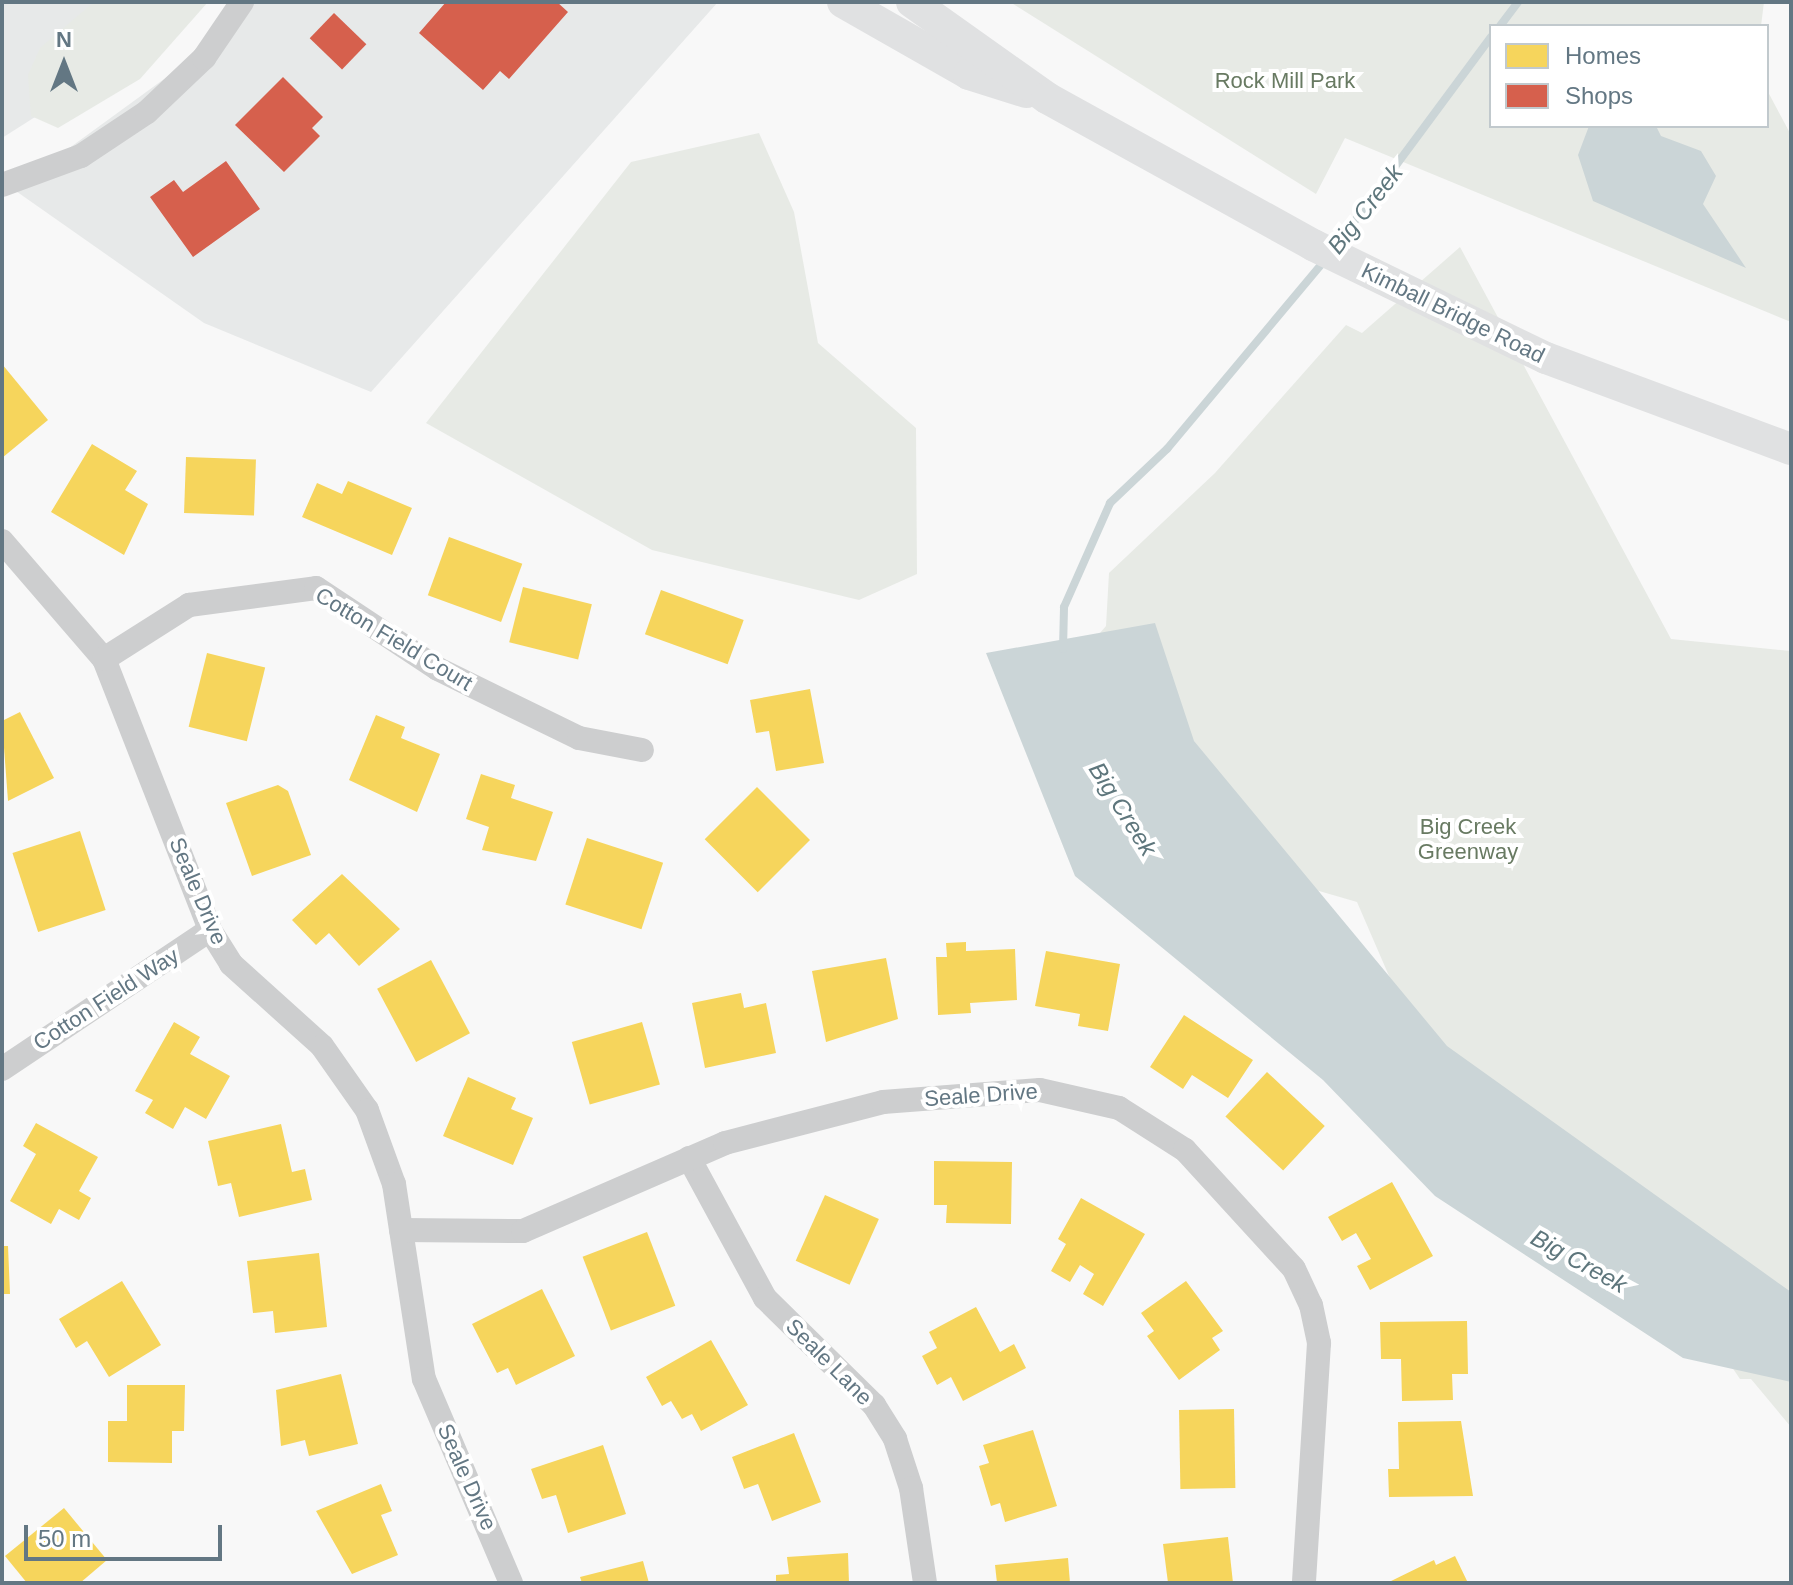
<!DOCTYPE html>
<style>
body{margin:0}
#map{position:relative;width:1793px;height:1585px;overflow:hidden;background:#f8f8f8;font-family:Helvetica,sans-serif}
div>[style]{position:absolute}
.built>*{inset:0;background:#e7e9e9}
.green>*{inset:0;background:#e7eae5}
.water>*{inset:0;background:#cbd5d7}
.homes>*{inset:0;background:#f6d55c;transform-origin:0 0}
.shops>*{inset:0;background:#d6604d;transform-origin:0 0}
.stream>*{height:8px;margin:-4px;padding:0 4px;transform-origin:4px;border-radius:4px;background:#cbd5d7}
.street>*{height:24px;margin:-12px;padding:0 12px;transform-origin:12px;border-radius:12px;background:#cdcecf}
.secondary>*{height:32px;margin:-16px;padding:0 16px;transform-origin:16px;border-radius:16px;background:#e0e1e2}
span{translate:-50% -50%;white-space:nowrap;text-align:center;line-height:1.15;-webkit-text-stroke:8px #fff;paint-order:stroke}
.park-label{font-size:22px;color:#687a62}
.street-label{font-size:22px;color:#637783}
.water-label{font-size:24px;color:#5e767c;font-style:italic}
.frame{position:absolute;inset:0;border:4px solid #637783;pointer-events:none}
.legend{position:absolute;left:1489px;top:24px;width:280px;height:104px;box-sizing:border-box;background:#fff;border:2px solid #c1c9cd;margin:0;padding:10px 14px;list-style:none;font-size:24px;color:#637783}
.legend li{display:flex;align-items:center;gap:16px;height:40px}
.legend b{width:40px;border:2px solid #c1c9cd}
.north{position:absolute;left:24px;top:24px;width:80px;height:80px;-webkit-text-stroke:6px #fff;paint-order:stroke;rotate:0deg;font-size:22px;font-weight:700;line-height:32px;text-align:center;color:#637783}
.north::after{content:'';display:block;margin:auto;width:28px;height:36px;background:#637783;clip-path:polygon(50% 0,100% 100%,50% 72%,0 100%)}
.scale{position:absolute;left:24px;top:1525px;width:198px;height:36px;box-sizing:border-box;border:4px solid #637783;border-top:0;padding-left:10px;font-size:24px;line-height:28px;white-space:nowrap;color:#637783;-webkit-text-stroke:6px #fff;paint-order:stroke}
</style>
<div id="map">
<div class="built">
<div style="clip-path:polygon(2px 2px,191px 2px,180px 25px,2px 138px)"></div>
<div style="clip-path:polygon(231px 2px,718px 2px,371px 392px,204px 323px,13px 189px,219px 39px)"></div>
</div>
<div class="green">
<div style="clip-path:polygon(94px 2px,208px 2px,140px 79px,58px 128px,31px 116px,28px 75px,40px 48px)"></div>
<div style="clip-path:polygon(1010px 2px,1764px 2px,1761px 26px,1491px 26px,1491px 126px,1767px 126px,1767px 90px,1791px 135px,1791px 322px,1345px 138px,1316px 194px)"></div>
<div style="clip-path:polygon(759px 133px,794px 212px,818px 343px,916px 428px,917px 574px,859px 600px,652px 550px,426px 423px,631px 162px)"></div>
<div style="clip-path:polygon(1460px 247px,1671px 639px,1791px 651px,1791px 1427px,1751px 1379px,1740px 1379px,1672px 1278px,1447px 1110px,1357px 902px,1212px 860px,1082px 654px,1106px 626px,1109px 573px,1215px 473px,1346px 325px,1362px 333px)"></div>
</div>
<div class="water">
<div style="clip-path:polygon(1589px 126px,1656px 126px,1661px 136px,1701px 151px,1716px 176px,1703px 204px,1746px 268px,1593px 201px,1578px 155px)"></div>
<div style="clip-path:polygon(1155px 623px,1194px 741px,1447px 1046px,1791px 1292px,1791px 1382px,1683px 1358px,1435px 1196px,1323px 1080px,1075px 876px,986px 653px)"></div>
</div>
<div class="homes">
<div style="clip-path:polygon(2px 364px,48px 420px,2px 458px)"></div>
<div style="clip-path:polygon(92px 444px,137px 471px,125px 490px,148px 504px,124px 555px,51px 512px)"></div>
<div style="left:186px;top:457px;width:70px;height:56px;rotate:2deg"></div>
<div style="clip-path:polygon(348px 481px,412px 508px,392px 555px,302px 517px,317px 483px,342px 494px)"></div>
<div style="left:449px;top:537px;width:78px;height:62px;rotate:20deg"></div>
<div style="left:523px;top:587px;width:71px;height:57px;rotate:14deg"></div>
<div style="left:661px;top:590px;width:88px;height:47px;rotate:20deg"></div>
<div style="left:207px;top:653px;width:60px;height:76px;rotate:14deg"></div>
<div style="clip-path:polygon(810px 689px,824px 763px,776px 771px,769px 731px,756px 733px,750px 700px)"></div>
<div style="clip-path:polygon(20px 712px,54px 778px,8px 801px,2px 721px)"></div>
<div style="clip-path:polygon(376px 715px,405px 727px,401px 738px,440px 754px,417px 812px,349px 780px)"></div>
<div style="clip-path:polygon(481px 774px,515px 785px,511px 798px,553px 812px,536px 861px,482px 850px,489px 827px,466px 819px)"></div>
<div style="clip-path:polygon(278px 785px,288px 791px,311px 855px,252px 876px,226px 803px)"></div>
<div style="left:757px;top:787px;width:75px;height:74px;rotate:45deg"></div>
<div style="left:80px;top:831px;width:83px;height:71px;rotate:72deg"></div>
<div style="left:587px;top:838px;width:80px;height:70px;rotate:18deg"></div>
<div style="clip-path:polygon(342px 874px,400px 929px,359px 966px,329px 933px,316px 945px,292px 920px)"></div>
<div style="clip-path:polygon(966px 942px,966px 951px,1015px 949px,1017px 1000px,970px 1003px,971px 1013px,938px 1015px,936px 957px,947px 957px,946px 943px)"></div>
<div style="clip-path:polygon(1046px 951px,1120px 964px,1108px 1031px,1078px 1026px,1080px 1014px,1035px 1006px)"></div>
<div style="clip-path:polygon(886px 958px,898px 1019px,826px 1042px,812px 971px)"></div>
<div style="left:431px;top:960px;width:83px;height:61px;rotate:62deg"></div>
<div style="clip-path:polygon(741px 993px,744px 1008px,766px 1003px,776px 1053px,705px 1068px,692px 1003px)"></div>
<div style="clip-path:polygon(1184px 1015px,1253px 1060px,1228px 1098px,1192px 1075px,1183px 1089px,1150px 1067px)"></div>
<div style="clip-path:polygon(174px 1022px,200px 1037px,190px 1054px,230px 1076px,206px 1119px,185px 1107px,173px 1129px,145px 1113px,153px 1100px,135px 1091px)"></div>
<div style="left:642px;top:1022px;width:65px;height:73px;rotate:74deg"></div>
<div style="left:1267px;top:1072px;width:79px;height:61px;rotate:43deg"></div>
<div style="clip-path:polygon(468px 1077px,516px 1098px,511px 1109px,533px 1118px,513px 1165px,443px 1136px)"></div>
<div style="clip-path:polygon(36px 1123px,98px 1157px,79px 1191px,91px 1198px,79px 1220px,59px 1209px,51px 1224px,10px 1201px,36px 1154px,23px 1146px)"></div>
<div style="clip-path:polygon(281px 1124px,292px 1172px,305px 1169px,312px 1200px,239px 1217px,231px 1183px,218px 1186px,208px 1141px)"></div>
<div style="clip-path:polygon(934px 1161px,1012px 1162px,1011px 1224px,946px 1223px,947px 1205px,934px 1205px)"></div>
<div style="clip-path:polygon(1392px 1182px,1433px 1256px,1370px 1290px,1357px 1266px,1371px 1259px,1356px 1233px,1342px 1241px,1328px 1217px)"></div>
<div style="left:825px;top:1195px;width:59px;height:72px;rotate:24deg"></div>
<div style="clip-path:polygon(1081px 1198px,1145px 1234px,1103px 1306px,1083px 1294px,1094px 1274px,1080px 1265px,1070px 1282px,1051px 1271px,1066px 1244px,1058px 1239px)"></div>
<div style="left:647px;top:1232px;width:79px;height:69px;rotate:69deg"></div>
<div style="clip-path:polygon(2px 1246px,8px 1246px,10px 1294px,2px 1294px)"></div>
<div style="clip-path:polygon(319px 1253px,327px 1327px,275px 1333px,273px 1311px,253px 1313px,247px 1261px)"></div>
<div style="clip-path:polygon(122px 1281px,161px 1345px,109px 1377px,87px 1341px,76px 1348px,59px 1319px)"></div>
<div style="clip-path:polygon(1186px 1281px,1223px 1331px,1212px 1338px,1220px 1350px,1179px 1380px,1147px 1336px,1154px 1331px,1141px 1313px)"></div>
<div style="clip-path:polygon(542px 1289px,575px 1356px,516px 1385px,508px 1368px,497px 1373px,472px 1324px)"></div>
<div style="clip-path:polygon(976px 1307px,1000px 1352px,1014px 1344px,1026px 1368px,963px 1401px,951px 1377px,937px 1385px,922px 1356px,937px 1348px,929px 1332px)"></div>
<div style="clip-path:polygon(1467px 1321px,1468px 1374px,1452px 1374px,1453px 1400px,1402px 1401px,1401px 1359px,1381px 1359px,1380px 1322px)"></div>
<div style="clip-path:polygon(711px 1340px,748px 1405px,701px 1431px,692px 1414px,682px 1419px,671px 1401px,662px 1406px,646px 1377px)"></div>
<div style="clip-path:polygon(341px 1374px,358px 1444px,309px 1456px,305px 1440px,281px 1446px,276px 1390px)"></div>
<div style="clip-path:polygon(127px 1385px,185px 1385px,184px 1431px,172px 1431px,172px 1463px,108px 1462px,108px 1421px,127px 1421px)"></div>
<div style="left:1234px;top:1409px;width:79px;height:55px;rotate:89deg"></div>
<div style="clip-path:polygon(1461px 1421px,1473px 1496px,1389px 1497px,1388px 1469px,1399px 1469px,1398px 1422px)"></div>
<div style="clip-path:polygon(1033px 1430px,1057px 1506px,1005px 1522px,1000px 1503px,991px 1506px,979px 1466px,989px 1463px,983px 1445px)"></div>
<div style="clip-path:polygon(794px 1433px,821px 1502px,772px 1521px,758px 1484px,744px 1489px,732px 1457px)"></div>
<div style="clip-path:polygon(603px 1445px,626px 1514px,568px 1533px,556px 1495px,542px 1499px,531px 1469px)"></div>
<div style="clip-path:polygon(381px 1484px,392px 1511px,381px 1515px,398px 1555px,352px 1574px,316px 1511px)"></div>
<div style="clip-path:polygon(64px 1508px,107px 1560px,80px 1583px,27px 1583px,5px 1556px)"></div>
<div style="clip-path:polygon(1228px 1537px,1233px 1583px,1168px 1583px,1163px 1544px)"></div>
<div style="clip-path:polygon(848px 1553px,849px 1583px,776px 1583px,776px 1575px,789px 1574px,787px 1557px)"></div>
<div style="clip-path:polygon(1455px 1556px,1468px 1583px,1387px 1583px,1434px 1560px,1436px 1565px)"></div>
<div style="clip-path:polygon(1068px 1558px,1070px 1583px,997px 1583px,995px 1565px)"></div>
<div style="clip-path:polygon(643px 1561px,649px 1583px,582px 1583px,580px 1577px)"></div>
</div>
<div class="shops">
<div style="clip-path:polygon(446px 2px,557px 2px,568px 12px,509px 79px,500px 71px,483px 90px,419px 33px)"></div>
<div style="left:334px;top:13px;width:45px;height:35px;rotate:44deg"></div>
<div style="clip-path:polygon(283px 77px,323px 117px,312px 128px,320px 136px,284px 172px,235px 125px)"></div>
<div style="clip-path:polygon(226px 161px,260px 209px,193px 257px,150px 197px,174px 180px,183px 192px)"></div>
</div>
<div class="stream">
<div style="left:1500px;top:26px;width:30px;rotate:-53deg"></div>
<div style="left:1334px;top:249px;width:264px;rotate:-53.5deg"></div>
<div style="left:1063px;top:649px;width:42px;rotate:-88.6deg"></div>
<div style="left:1064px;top:607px;width:114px;rotate:-66.1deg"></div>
<div style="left:1110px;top:503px;width:79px;rotate:-43.5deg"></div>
<div style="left:1167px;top:449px;width:248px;rotate:-50.1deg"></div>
</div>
<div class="street">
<div style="left:2px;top:185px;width:84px;rotate:-20.2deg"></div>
<div style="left:81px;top:156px;width:79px;rotate:-33.7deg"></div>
<div style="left:147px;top:112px;width:79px;rotate:-43.5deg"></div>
<div style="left:204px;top:58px;width:68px;rotate:-55.8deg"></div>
<div style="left:2px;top:541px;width:156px;rotate:49.2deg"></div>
<div style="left:104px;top:659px;width:291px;rotate:68.6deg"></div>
<div style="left:210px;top:930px;width:40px;rotate:58deg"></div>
<div style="left:231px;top:964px;width:122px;rotate:42deg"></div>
<div style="left:322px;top:1046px;width:78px;rotate:54.9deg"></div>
<div style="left:367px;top:1110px;width:79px;rotate:70deg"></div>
<div style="left:394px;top:1184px;width:197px;rotate:81.3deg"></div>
<div style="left:424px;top:1379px;width:222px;rotate:66.9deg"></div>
<div style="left:104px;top:659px;width:101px;rotate:-32.4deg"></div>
<div style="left:189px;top:605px;width:128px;rotate:-7.6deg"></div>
<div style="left:316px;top:588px;width:146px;rotate:33.6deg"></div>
<div style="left:438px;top:669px;width:157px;rotate:26.1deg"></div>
<div style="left:579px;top:738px;width:64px;rotate:10.8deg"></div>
<div style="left:2px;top:1069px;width:250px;rotate:-33.8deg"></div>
<div style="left:689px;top:1158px;width:159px;rotate:61.5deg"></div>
<div style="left:765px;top:1298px;width:153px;rotate:44.5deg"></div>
<div style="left:874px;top:1405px;width:40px;rotate:58deg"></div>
<div style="left:895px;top:1439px;width:52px;rotate:71.9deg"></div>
<div style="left:911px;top:1488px;width:96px;rotate:81.6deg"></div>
<div style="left:401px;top:1230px;width:122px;rotate:0.5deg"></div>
<div style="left:523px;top:1231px;width:220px;rotate:-23.5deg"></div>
<div style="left:725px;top:1143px;width:163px;rotate:-14.5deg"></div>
<div style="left:883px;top:1102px;width:157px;rotate:-4.4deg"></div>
<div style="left:1040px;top:1090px;width:81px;rotate:12.8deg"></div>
<div style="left:1119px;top:1108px;width:78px;rotate:32.5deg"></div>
<div style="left:1185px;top:1150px;width:161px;rotate:47.5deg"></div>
<div style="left:1294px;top:1269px;width:40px;rotate:65deg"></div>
<div style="left:1311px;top:1305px;width:39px;rotate:78deg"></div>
<div style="left:1319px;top:1343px;width:240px;rotate:93.6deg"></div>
</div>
<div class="secondary">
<div style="left:843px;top:2px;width:145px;rotate:29.7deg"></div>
<div style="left:969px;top:74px;width:60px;rotate:17.5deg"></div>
<div style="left:912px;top:2px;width:166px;rotate:35.4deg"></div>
<div style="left:1047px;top:98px;width:304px;rotate:28.9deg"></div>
<div style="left:1313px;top:245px;width:259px;rotate:25.9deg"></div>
<div style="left:1546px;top:358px;width:261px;rotate:20.4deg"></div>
</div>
<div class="park-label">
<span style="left:1285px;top:81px">Rock Mill Park</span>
<span style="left:1468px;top:839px">Big Creek<br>Greenway</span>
</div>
<div class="street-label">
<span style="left:1453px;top:313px;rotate:26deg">Kimball Bridge Road</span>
<span style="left:394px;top:639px;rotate:31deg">Cotton Field Court</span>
<span style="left:198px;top:891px;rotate:67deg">Seale Drive</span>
<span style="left:106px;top:999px;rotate:-33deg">Cotton Field Way</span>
<span style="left:981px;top:1095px;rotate:-4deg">Seale Drive</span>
<span style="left:829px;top:1362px;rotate:45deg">Seale Lane</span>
<span style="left:467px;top:1477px;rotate:66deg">Seale Drive</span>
</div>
<div class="water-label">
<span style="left:1365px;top:209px;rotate:-52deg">Big Creek</span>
<span style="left:1123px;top:809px;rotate:58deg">Big Creek</span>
<span style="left:1579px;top:1261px;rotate:29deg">Big Creek</span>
</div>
<div class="frame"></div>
<ul class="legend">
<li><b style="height:22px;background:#f6d55c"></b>Homes</li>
<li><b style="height:22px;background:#d6604d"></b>Shops</li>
</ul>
<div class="north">N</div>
<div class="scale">50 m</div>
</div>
